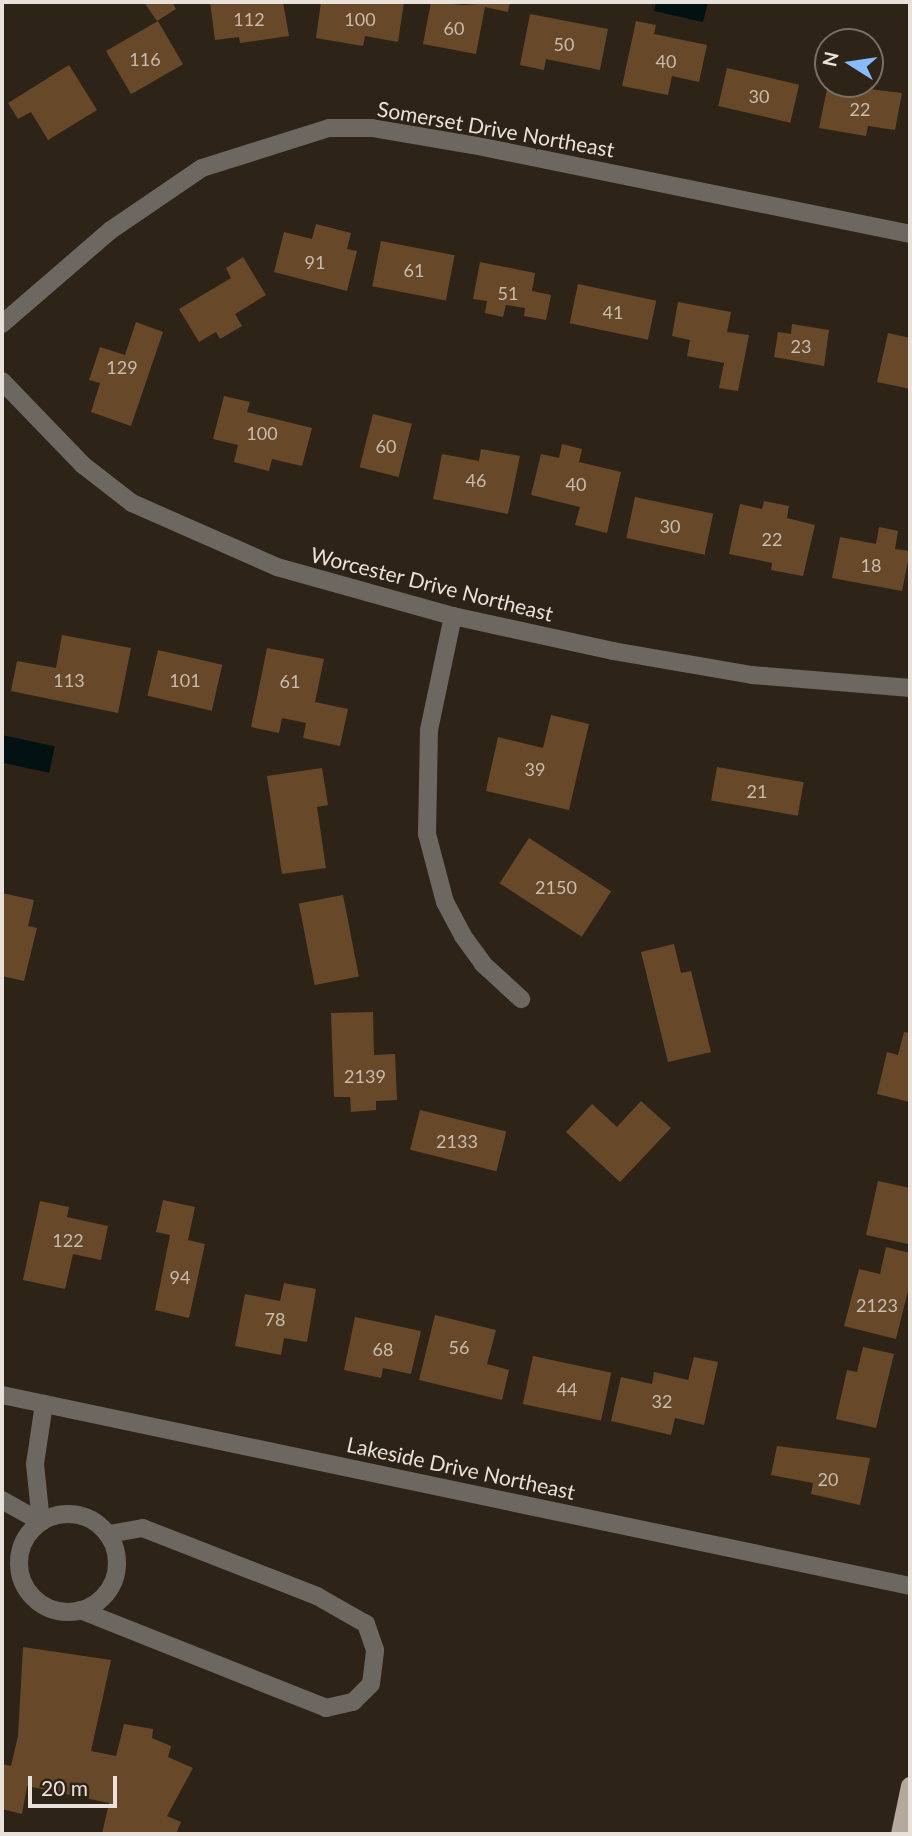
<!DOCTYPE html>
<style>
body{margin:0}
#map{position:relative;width:912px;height:1836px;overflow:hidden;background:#2e2317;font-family:Lato,sans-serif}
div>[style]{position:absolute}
.water>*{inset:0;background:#021213;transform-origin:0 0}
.building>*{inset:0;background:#674929;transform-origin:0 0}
.minor>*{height:18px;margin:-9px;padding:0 9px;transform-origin:9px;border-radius:9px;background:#6c6761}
.minor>.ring{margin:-9px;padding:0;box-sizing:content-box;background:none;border:18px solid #6c6761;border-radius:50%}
.major>*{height:18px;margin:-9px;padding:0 9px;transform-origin:9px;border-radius:9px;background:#b4a99d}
span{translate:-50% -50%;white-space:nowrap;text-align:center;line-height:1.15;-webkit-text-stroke:6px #2e2317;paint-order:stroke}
.number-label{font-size:18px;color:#c8bcae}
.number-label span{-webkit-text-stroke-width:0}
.street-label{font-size:21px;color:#e9e2da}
.frame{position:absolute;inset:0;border:4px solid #e9e2da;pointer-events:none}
.north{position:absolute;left:814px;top:28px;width:70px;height:70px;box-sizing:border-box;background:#2e2317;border:2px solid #796f65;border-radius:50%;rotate:282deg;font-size:19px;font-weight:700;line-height:28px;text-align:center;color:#e9e2da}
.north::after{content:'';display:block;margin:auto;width:24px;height:32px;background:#88bbfc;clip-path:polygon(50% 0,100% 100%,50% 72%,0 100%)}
.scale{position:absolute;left:28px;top:1776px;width:89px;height:32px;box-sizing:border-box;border:4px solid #e9e2da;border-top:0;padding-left:9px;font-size:21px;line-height:24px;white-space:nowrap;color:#e9e2da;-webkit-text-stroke:5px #2e2317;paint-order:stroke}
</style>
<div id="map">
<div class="water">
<div style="clip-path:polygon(656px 2px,708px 2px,703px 22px,654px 11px)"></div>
<div style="left:2px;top:735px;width:54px;height:27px;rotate:12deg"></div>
</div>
<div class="building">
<div style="clip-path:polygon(144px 2px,172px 2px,176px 9px,157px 21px)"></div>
<div style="clip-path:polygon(210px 2px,283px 2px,289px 36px,240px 43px,239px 37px,215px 40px)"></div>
<div style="clip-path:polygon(321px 2px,404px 2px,398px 42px,365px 36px,363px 46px,316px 38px)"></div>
<div style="clip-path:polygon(431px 2px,463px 5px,510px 2px,508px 12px,485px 7px,476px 54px,423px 44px)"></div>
<div style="clip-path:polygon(530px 14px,608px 29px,600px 70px,546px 59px,544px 70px,520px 65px)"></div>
<div style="left:158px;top:21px;width:50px;height:60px;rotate:60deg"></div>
<div style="clip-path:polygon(636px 21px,656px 25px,654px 34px,707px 45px,699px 82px,672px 76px,668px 95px,622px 86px)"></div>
<div style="clip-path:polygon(69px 65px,97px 110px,48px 140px,31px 112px,18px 119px,8px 103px)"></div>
<div style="left:727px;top:68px;width:74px;height:39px;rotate:13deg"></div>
<div style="clip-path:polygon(828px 84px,902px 93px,895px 130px,868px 126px,866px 136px,819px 128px)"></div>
<div style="clip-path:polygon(316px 224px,351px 233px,347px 249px,357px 251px,347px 291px,274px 272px,284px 232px,312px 239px)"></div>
<div style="left:381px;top:241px;width:75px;height:46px;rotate:11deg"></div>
<div style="clip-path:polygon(243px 257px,266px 295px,235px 314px,242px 326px,220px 339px,216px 332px,199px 342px,179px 309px,231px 278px,226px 268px)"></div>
<div style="clip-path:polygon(480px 262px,535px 273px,532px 291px,551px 295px,546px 320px,524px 316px,525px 308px,506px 305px,503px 317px,485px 313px,487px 301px,473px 299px)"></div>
<div style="left:578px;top:284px;width:80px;height:40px;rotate:12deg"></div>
<div style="clip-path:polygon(678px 302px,731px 312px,727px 332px,749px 335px,738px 391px,719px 388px,724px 363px,687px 356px,690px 340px,672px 336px)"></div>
<div style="clip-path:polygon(136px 322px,163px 332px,131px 426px,91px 412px,100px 383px,89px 380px,100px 347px,125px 355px)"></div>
<div style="clip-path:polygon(792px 324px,829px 330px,824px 366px,774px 357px,778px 332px,791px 334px)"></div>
<div style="clip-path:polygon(888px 333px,910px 338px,910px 389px,877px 382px)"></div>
<div style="clip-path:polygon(224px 396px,250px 402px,247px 412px,312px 428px,302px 466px,272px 459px,269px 471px,234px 462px,238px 445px,213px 439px)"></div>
<div style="left:373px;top:414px;width:40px;height:55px;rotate:14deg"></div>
<div style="clip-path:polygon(562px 444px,582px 449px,579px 462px,621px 472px,607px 533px,575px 525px,580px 507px,531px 495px,541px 454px,559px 458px)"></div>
<div style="clip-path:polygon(481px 449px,520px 456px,508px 514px,433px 499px,442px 454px,479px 461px)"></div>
<div style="left:635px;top:497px;width:80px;height:42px;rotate:12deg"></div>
<div style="clip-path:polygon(764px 501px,789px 506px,787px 518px,815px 525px,803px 576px,771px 570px,772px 563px,729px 554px,740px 504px,762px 509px)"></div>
<div style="clip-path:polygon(879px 527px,898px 531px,895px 549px,910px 551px,902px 591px,832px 578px,840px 537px,876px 544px)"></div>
<div style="clip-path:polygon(62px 635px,131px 648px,118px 713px,11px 691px,17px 661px,56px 668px)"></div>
<div style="clip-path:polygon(267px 648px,324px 659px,315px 702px,348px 709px,340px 746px,303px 738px,306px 723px,282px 718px,279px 733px,251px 727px)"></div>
<div style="left:158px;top:650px;width:66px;height:47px;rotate:13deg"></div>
<div style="clip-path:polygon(551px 715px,589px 724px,569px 810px,486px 791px,498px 737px,543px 748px)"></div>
<div style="left:717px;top:767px;width:88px;height:34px;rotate:10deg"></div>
<div style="clip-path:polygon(322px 768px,328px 805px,317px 807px,326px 868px,282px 874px,267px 776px)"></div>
<div style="left:529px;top:838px;width:98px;height:54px;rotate:33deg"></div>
<div style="clip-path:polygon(2px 893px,34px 900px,28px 926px,37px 928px,24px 981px,2px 976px)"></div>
<div style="left:343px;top:895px;width:83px;height:45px;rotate:79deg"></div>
<div style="clip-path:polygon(674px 944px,681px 973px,691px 971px,711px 1052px,668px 1062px,641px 952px)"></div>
<div style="clip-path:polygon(373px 1012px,374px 1055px,395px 1054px,397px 1100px,376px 1101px,376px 1110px,351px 1112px,350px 1097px,334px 1097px,331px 1013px)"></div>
<div style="clip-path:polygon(904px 1032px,910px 1033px,910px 1102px,877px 1094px,887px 1052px,898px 1055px)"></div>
<div style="clip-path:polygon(641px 1101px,671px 1128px,620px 1182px,566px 1132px,592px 1104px,617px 1127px)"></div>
<div style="left:420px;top:1110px;width:89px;height:41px;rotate:14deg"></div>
<div style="clip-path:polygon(878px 1181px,910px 1188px,908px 1244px,866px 1235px)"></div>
<div style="clip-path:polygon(163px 1200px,195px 1207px,188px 1240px,205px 1244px,189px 1318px,155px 1310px,170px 1235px,156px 1232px)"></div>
<div style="clip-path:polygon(40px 1201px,69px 1207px,67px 1217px,108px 1226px,101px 1260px,73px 1254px,65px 1289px,23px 1280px)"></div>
<div style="clip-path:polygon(886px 1247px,910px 1253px,910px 1283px,896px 1339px,844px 1326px,859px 1269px,880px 1274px)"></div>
<div style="clip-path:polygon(284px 1283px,316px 1289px,307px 1342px,284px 1338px,281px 1355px,235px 1346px,245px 1294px,280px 1301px)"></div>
<div style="clip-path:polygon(435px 1315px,496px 1330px,487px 1364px,509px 1370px,502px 1400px,419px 1380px)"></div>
<div style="clip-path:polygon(355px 1317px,421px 1331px,411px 1374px,383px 1368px,381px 1378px,344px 1370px)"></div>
<div style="clip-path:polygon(863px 1347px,894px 1354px,876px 1428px,836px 1419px,847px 1370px,857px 1372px)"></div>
<div style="left:533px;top:1356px;width:80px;height:49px;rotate:12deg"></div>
<div style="clip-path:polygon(694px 1357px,718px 1362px,704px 1425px,675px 1418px,671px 1435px,611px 1421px,621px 1377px,652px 1384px,654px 1372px,688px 1380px)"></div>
<div style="clip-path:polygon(777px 1446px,870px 1458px,860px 1505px,811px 1494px,813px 1483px,771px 1475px)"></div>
<div style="clip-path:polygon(23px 1647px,111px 1660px,91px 1751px,116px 1756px,124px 1724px,153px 1729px,152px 1738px,171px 1746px,168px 1757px,193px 1768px,167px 1816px,181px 1822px,176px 1834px,102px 1834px,109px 1803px,27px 1786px,22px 1814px,2px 1809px,2px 1764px,11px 1766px,18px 1736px)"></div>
</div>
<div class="minor">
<div style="left:2px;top:324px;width:144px;rotate:-40.8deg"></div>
<div style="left:111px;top:230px;width:110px;rotate:-34.3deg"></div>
<div style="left:202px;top:168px;width:133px;rotate:-17.5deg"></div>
<div style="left:329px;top:128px;width:43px"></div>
<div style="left:372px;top:128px;width:102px;rotate:9.6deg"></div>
<div style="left:473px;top:145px;width:446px;rotate:11.5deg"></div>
<div style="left:2px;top:381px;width:117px;rotate:46deg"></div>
<div style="left:83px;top:465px;width:62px;rotate:37.8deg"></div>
<div style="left:132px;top:503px;width:158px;rotate:23.8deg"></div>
<div style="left:277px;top:567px;width:183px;rotate:15.6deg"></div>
<div style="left:453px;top:616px;width:164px;rotate:12.3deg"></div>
<div style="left:613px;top:651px;width:141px;rotate:9.8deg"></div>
<div style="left:752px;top:675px;width:159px;rotate:4.7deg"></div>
<div style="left:453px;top:616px;width:116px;rotate:101.9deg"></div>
<div style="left:429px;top:730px;width:104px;rotate:91.1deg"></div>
<div style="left:427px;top:834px;width:70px;rotate:75.2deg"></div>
<div style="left:445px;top:902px;width:38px;rotate:62deg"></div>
<div style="left:463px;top:936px;width:34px;rotate:54deg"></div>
<div style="left:483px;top:964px;width:52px;rotate:42.6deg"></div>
<div style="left:2px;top:1395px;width:928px;rotate:11.88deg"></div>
<div style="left:2px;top:1500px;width:45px;rotate:29.4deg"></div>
<div class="ring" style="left:19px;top:1514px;width:80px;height:80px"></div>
<div style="left:41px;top:1522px;width:58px;rotate:-95.9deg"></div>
<div style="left:35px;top:1464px;width:61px;rotate:-81.5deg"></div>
<div style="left:80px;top:1610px;width:265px;rotate:21.7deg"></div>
<div style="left:326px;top:1708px;width:28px;rotate:-13deg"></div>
<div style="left:353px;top:1702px;width:25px;rotate:-45deg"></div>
<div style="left:371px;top:1684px;width:34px;rotate:-83deg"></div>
<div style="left:375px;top:1650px;width:28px;rotate:-109deg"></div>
<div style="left:366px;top:1624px;width:56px;rotate:-150.3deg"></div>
<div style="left:317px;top:1596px;width:187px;rotate:-158.7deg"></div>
<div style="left:143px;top:1528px;width:36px;rotate:170deg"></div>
</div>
<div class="major">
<div style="left:900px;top:1834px;width:49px;rotate:-78.2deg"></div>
</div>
<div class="number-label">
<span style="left:249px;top:19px">112</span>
<span style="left:360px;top:19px">100</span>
<span style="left:454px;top:28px">60</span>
<span style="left:564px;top:44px">50</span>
<span style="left:145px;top:59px">116</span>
<span style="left:666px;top:61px">40</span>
<span style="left:759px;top:96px">30</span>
<span style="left:860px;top:109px">22</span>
<span style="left:315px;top:262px">91</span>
<span style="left:414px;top:270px">61</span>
<span style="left:508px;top:293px">51</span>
<span style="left:613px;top:312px">41</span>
<span style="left:801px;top:346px">23</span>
<span style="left:122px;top:367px">129</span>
<span style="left:262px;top:433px">100</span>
<span style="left:386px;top:446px">60</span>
<span style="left:476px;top:480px">46</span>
<span style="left:576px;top:484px">40</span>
<span style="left:670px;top:526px">30</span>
<span style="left:772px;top:539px">22</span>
<span style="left:871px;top:565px">18</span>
<span style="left:69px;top:680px">113</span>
<span style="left:185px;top:680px">101</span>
<span style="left:290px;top:681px">61</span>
<span style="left:535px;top:769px">39</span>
<span style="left:757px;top:791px">21</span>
<span style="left:556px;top:887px">2150</span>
<span style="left:365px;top:1076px">2139</span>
<span style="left:457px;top:1141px">2133</span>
<span style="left:68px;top:1240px">122</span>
<span style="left:180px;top:1277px">94</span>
<span style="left:877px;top:1305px">2123</span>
<span style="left:275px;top:1319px">78</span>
<span style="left:459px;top:1347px">56</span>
<span style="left:383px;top:1349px">68</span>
<span style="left:567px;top:1389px">44</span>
<span style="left:662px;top:1401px">32</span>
<span style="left:828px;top:1479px">20</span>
</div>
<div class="street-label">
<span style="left:496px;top:129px;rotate:10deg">Somerset Drive Northeast</span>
<span style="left:432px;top:584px;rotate:14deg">Worcester Drive Northeast</span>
<span style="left:461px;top:1468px;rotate:12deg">Lakeside Drive Northeast</span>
</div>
<div class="frame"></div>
<div class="north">N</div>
<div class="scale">20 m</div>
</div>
